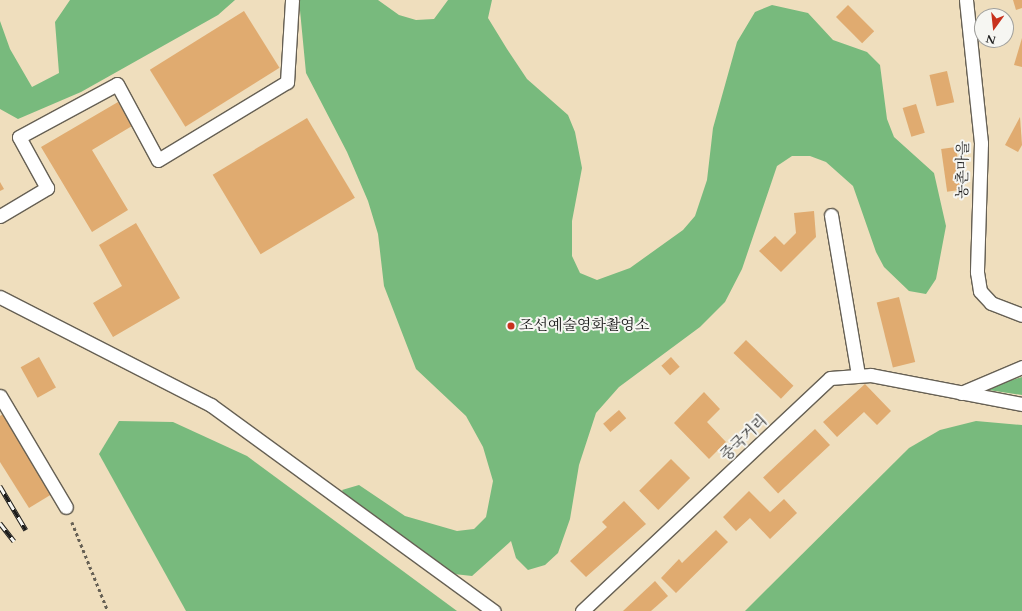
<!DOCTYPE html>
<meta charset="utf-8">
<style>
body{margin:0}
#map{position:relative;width:1022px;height:611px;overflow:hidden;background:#efdebd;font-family:Cardo,"Noto Serif KR",serif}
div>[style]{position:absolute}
.forest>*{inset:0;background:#78ba7d}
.building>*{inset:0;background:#e0ab70;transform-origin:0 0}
.path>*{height:2.5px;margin-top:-1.25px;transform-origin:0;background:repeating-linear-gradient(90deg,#666054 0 3px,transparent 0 6px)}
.roads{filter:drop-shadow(1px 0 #666054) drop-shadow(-1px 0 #666054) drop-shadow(0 1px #666054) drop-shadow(0 -1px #666054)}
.service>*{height:13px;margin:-6.5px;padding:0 6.5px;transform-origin:6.5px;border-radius:6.5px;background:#fff}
.rail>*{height:4.5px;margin-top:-2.25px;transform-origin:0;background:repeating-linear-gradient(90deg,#f6f6f2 0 9px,#1c1c1c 0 18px);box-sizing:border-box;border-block:1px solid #1c1c1c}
.dots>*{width:11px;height:11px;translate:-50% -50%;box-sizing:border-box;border:2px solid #f6f6f2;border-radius:50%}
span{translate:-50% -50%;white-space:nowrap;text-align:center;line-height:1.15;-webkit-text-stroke:4px #f6f6f2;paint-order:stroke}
.street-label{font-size:15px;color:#1c1c1c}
.poi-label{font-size:15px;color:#1c1c1c}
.left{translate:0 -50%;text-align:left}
.north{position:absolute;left:974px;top:8px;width:40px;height:40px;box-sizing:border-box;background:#f6f6f2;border:1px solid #9f9f9c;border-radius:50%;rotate:195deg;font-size:11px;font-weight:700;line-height:16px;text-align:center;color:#1c1c1c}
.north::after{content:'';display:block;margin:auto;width:14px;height:18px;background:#c8321e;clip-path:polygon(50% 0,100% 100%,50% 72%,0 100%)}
</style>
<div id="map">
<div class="forest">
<div style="clip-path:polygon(70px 0,235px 0,218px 15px,81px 92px,18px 119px,0 109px,0 21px,10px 49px,32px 87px,59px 73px,55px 22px)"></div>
<div style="clip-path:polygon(299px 0,378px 0,399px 15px,416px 20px,434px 19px,448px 0,492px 0,488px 18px,507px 49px,527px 79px,568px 115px,575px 132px,582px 168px,572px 221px,572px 256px,580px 273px,597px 280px,630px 268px,683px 230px,695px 216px,707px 180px,713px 128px,737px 42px,755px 12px,772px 5px,808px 13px,833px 40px,867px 52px,880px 65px,887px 119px,894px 137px,934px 173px,946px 226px,936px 279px,926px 294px,909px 291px,884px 267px,876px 252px,853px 186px,826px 162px,810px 156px,792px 156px,777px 166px,742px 269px,725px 302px,700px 327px,619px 387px,596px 413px,579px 465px,570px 519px,558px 553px,545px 565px,528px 570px,516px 558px,511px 541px,472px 576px,454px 574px,352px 505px,342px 490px,359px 485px,405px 516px,457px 531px,474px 529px,486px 517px,493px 481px,483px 447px,466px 416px,416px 369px,384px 286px,378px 234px,368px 201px,347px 152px,306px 73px)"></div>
<div style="clip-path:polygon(1022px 377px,1022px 395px,982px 389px)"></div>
<div style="clip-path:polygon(119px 421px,173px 422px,247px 456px,457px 611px,186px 611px,99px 454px)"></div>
<div style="clip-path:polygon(976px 421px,1022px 425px,1022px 611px,745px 611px,909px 448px,940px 430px)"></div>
</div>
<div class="building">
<div style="clip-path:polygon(1013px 0,1022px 0,1022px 8px,1016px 10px)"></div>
<div style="left:848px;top:5px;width:37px;height:17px;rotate:45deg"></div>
<div style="left:244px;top:11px;width:67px;height:111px;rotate:58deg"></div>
<div style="clip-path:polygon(1022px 38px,1022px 67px,1014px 65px)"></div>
<div style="left:947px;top:71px;width:32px;height:18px;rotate:77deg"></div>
<div style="clip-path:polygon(118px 102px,132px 126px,92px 150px,128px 210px,92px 232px,41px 147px)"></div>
<div style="left:916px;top:104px;width:30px;height:14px;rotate:73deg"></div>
<div style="clip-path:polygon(1020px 117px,1022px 145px,1018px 152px,1005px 145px)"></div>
<div style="left:307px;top:118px;width:93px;height:110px;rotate:59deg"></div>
<div style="left:956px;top:147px;width:43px;height:15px;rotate:82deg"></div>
<div style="clip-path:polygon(0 182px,4px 189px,0 191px)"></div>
<div style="clip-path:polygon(814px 211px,816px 237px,781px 272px,759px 251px,775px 236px,784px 245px,796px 233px,794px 213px)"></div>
<div style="clip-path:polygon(136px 223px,180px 298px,113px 337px,93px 303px,122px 286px,99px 245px)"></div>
<div style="left:899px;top:297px;width:67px;height:23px;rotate:76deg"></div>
<div style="left:746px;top:340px;width:66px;height:18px;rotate:44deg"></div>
<div style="left:39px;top:357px;width:35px;height:21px;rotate:61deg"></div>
<div style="left:671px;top:357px;width:13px;height:13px;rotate:48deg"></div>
<div style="clip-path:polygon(865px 384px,891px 411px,877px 425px,864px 412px,837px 437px,823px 422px)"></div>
<div style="clip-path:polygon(704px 392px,720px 409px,707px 422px,726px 442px,709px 459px,674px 423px)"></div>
<div style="left:619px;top:410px;width:11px;height:21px;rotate:49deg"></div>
<div style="clip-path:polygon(3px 414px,52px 494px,29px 508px,0 462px,0 416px)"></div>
<div style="left:815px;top:429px;width:22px;height:71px;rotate:47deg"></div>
<div style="left:671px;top:459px;width:27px;height:45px;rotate:45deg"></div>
<div style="clip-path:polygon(749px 491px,770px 512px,784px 499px,797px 513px,770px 539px,750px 518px,736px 531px,723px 517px)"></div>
<div style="clip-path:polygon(624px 501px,646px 524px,586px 577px,570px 561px,607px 527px,602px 522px)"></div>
<div style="clip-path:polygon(716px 530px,728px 542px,676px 593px,661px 578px,679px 559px,682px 563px)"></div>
<div style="clip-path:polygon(655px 581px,668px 596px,651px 611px,623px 611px)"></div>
</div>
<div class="path">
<div style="left:72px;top:522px;width:96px;rotate:68deg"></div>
</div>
<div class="roads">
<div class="service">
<div style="left:966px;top:0;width:144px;rotate:84deg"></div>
<div style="left:981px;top:143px;width:129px;rotate:91.8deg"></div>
<div style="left:977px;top:272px;width:19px;rotate:81deg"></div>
<div style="left:980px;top:291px;width:16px;rotate:47deg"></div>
<div style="left:991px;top:303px;width:33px;rotate:21deg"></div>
<div style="left:831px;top:215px;width:161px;rotate:80.4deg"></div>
<div style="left:0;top:216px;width:55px;rotate:-30.8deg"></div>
<div style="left:47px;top:188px;width:58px;rotate:-118.8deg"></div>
<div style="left:19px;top:137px;width:111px;rotate:-28.4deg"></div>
<div style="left:117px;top:84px;width:86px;rotate:61.7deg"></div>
<div style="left:158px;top:160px;width:151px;rotate:-31.2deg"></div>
<div style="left:287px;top:82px;width:82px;rotate:-86.5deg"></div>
<div style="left:0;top:297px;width:237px;rotate:27.1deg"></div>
<div style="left:211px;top:405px;width:350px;rotate:36.1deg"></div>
<div style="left:961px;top:393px;width:66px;rotate:-23.1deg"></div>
<div style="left:0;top:396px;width:129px;rotate:59.3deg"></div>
<div style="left:582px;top:611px;width:340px;rotate:-43.2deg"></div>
<div style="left:830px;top:378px;width:41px;rotate:-4.2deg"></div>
<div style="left:871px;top:375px;width:154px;rotate:10.9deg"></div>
</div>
</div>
<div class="rail">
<div style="left:0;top:486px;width:51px;rotate:59.4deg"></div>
<div style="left:0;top:523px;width:23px;rotate:52deg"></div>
</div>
<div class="dots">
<div style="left:511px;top:326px;background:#c8321e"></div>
</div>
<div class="street-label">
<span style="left:963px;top:170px;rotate:-89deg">농촌마을</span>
<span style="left:744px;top:438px;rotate:-44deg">중국거리</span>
</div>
<div class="poi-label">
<span class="left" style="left:519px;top:326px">조선예술영화촬영소</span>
</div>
<div class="north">N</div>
</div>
